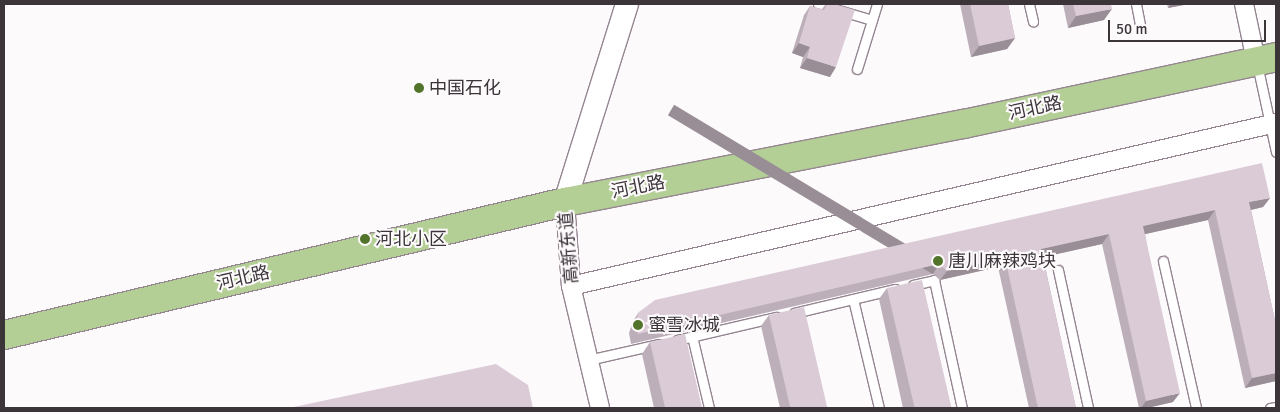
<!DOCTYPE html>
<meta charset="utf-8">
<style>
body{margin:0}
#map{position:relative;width:1280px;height:412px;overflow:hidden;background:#fdfafc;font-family:Signika,"Noto Sans SC",sans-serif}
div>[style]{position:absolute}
.roads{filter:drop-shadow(1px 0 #948590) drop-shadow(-1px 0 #948590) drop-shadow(0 1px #948590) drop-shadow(0 -1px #948590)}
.service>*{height:9px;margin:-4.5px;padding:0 4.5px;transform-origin:4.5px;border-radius:4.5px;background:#fff}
.minor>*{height:18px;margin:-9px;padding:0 9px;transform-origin:9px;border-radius:9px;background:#fff}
.tertiary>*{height:22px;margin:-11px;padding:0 11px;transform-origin:11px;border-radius:11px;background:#fff}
.primary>*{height:28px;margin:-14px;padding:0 14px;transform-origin:14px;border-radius:14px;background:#b4cf95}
.wall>*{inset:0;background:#bcafb9}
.shaded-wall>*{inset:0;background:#998e96;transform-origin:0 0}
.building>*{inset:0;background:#dbcbd7;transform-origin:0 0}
.dots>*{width:14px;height:14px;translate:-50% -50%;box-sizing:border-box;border:2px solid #fdfafc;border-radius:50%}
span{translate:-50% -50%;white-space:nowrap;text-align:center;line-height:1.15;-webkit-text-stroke:4px #fdfafc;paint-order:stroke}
.poi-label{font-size:18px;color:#3b353a}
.left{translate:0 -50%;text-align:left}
.street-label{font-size:18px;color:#3b353a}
.frame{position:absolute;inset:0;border:5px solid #3b353a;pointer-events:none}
.scale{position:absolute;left:1108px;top:20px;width:158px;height:22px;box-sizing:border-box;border:2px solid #3b353a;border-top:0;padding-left:6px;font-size:15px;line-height:18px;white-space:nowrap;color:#3b353a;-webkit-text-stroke:4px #fdfafc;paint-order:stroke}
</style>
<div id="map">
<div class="roads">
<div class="service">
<div style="left:818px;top:4px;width:56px;rotate:16.5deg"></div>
<div style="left:1029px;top:4px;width:18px;rotate:77deg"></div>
<div style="left:1136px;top:4px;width:20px;rotate:79deg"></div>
<div style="left:1257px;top:64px;width:90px;rotate:77.8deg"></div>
<div style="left:857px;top:69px;width:68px;rotate:-72.9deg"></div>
<div style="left:1163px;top:261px;width:151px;rotate:77.3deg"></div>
<div style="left:1058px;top:270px;width:141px;rotate:77.7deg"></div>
<div style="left:913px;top:285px;width:22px;rotate:-13deg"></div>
<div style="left:934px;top:280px;width:131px;rotate:77.7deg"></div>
<div style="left:853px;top:299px;width:112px;rotate:76.6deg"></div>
<div style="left:794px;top:313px;width:104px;rotate:-13.4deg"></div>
<div style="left:692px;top:336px;width:74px;rotate:76.7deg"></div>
<div style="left:677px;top:340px;width:102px;rotate:-13.1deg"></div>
<div style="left:588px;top:360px;width:73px;rotate:-12.7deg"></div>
<div style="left:1270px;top:408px;width:6px;rotate:-9deg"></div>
</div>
<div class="minor">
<div style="left:1244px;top:4px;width:58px;rotate:78.1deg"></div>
<div style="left:565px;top:202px;width:84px;rotate:85.9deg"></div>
<div style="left:571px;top:286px;width:125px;rotate:76.6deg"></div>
<div style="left:571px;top:286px;width:724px;rotate:-13.02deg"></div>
</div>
<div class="tertiary">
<div style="left:565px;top:202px;width:207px;rotate:-72.6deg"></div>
</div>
<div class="primary">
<div style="left:4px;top:335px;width:577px;rotate:-13.34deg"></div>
<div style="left:565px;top:202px;width:407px;rotate:-11.1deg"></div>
<div style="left:964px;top:124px;width:319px;rotate:-12.1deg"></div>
</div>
</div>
<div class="wall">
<div style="clip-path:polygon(826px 4px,834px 4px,830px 77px,800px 68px,803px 57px,792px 53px,804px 15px,810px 6px,822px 9px)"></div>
<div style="clip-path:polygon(960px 4px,1008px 4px,1015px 38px,1007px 49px,971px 57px)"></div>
<div style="clip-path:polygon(1063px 4px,1111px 4px,1104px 20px,1068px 28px)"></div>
<div style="clip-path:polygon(1167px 4px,1189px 4px,1168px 8px)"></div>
<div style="clip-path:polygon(1270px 198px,1263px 207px,1251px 210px,1276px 325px,1276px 381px,1245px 388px,1208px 220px,1145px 234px,1173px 402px,1147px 408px,1139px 408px,1102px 244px,1043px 257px,1076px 408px,1029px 408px,998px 267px,940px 280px,933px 274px,631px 344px,629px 333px,633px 321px,639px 312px)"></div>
<div style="clip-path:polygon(887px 288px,951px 408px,903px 408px,879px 299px)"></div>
<div style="clip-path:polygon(769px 315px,827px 408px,780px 408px,761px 326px)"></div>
<div style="clip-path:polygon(650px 342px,702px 408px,654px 408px,642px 354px)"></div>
</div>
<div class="shaded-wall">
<div style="clip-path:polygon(1171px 4px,1189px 4px,1168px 8px)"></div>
<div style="clip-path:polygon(1112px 9px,1104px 20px,1068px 28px,1076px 16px)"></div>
<div style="clip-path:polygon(1015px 38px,1007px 49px,971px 57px,979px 46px)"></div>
<div style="clip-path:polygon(799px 43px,810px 47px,803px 57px,792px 53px)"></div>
<div style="clip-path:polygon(807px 58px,836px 67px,830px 77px,800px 68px)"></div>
<div style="clip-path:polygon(1270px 198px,1263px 207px,1242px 212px,1249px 202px)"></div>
<div style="clip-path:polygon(1215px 210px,1208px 220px,1137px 236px,1143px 226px)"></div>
<div style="clip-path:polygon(1109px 234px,1102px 244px,1035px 259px,1041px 249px)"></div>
<div style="clip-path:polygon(1005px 258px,998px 267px,940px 280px,947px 271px)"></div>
<div style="left:939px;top:264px;width:12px;height:309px;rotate:121deg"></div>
<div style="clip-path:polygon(1276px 373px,1276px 381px,1245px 388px,1252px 378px)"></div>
<div style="clip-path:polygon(1180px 393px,1173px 402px,1147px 408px,1141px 408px,1146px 401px)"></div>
</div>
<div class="building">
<div style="clip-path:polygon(827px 4px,834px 4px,855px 10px,836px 67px,807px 58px,810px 47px,799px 43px,810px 6px,824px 10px)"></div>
<div style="clip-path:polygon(970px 4px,1008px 4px,1015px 38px,979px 46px)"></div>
<div style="clip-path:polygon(1073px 4px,1111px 4px,1112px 9px,1076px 16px)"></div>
<div style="clip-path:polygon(1262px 163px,1270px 198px,1249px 202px,1276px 325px,1276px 373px,1252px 378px,1215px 210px,1143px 226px,1180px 393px,1146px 401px,1109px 234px,1041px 249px,1076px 408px,1038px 408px,1005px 258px,947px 271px,939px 264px,638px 334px,635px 323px,639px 312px,655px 300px)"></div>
<div style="left:922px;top:280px;width:131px;height:36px;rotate:77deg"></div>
<div style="left:804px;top:307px;width:104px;height:36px;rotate:77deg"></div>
<div style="left:685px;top:334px;width:76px;height:36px;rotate:77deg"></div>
<div style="clip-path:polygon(496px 364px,528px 385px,533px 408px,289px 408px)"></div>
</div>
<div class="dots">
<div style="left:419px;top:88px;background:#52732a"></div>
<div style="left:365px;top:239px;background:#52732a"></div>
<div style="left:938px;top:261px;background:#52732a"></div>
<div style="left:638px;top:325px;background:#52732a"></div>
</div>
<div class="poi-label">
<span class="left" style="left:429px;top:88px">中国石化</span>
<span class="left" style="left:375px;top:239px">河北小区</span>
<span class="left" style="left:948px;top:261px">唐川麻辣鸡块</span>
<span class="left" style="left:648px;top:325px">蜜雪冰城</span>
</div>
<div class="street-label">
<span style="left:1035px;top:108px;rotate:-12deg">河北路</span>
<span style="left:638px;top:187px;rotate:-11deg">河北路</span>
<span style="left:569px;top:248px;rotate:-95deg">高新东道</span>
<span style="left:243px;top:278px;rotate:-13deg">河北路</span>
</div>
<div class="frame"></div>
<div class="scale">50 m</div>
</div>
